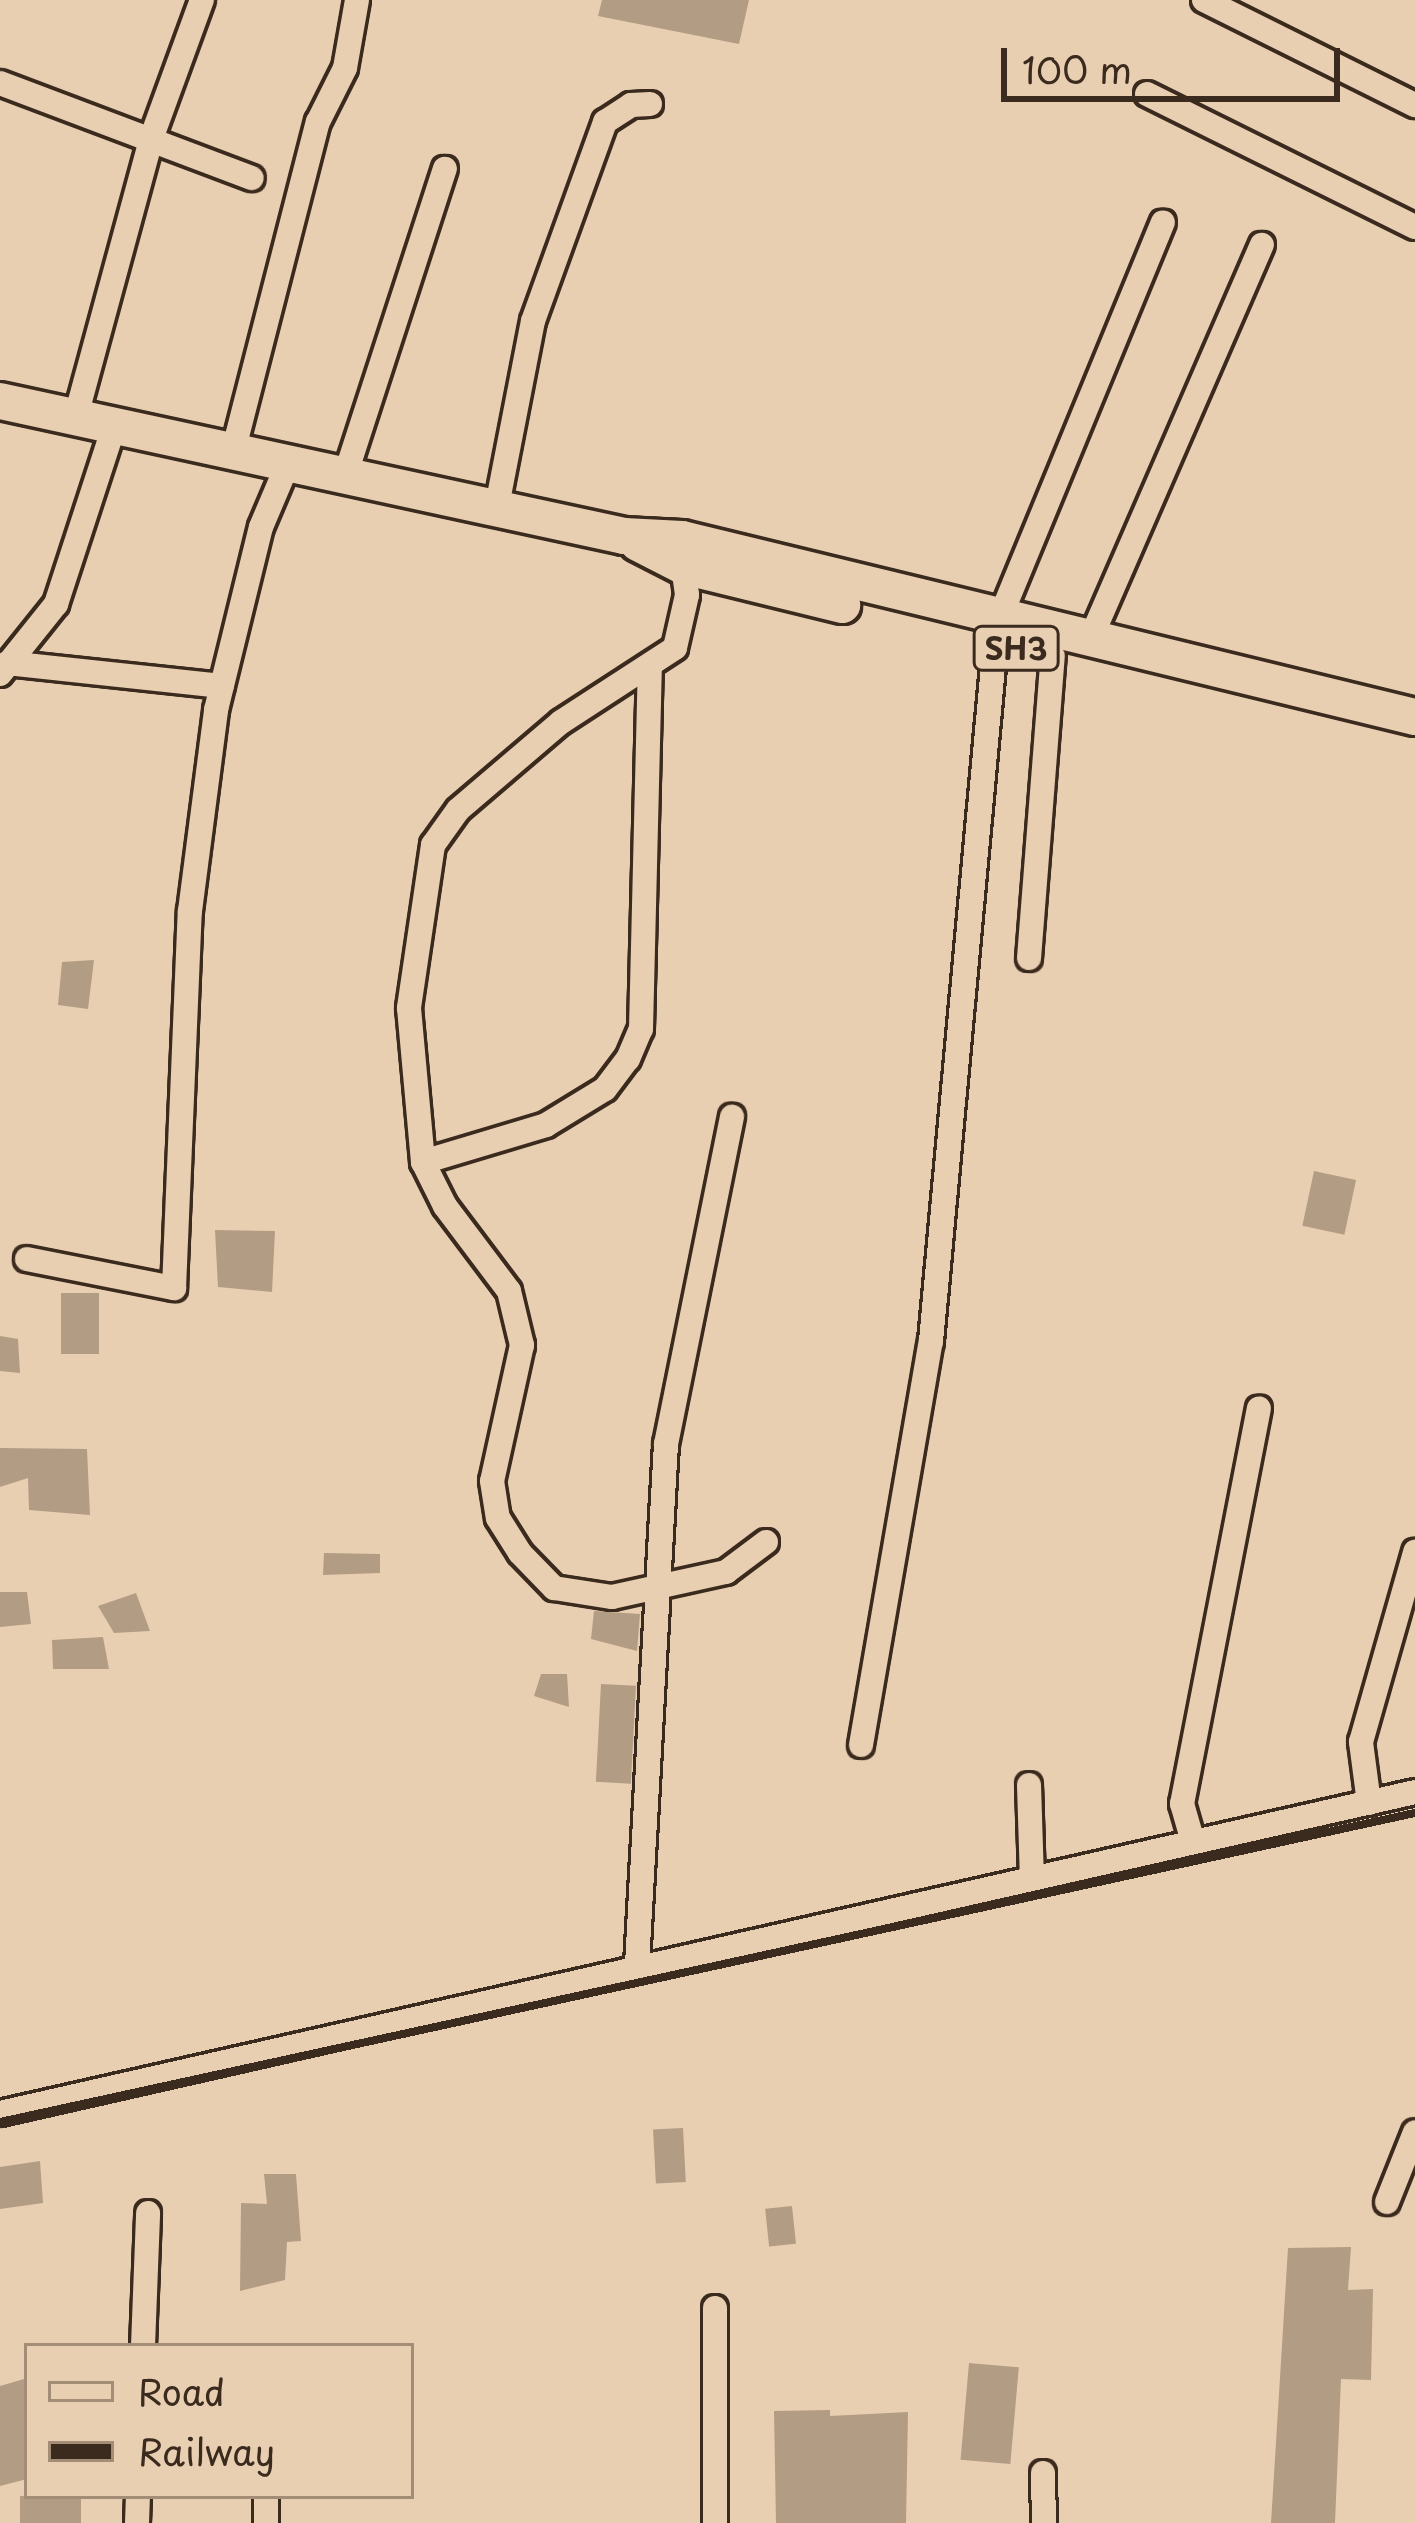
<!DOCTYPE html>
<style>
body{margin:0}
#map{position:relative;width:1415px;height:2523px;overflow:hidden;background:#e9cfb1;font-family:"Playpen Sans",sans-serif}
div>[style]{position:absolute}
.building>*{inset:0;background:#b39c84;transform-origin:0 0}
.roads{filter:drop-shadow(3px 0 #3b2a1e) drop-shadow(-3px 0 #3b2a1e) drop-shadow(0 3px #3b2a1e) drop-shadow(0 -3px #3b2a1e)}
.minor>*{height:24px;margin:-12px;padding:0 12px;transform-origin:12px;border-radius:12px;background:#e9cfb1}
.primary>*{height:36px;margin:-18px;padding:0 18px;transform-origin:18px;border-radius:18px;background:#e9cfb1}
.rail>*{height:8px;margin:-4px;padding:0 4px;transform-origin:4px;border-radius:4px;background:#3b2a1e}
span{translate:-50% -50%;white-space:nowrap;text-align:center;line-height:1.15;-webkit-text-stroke:12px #e9cfb1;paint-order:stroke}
.shield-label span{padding:3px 9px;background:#e9cfb1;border:3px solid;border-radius:9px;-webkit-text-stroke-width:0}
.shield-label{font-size:30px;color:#3b2a1e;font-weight:700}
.legend{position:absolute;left:24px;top:2343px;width:390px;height:156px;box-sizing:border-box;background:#e9cfb1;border:3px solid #a38d76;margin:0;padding:15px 21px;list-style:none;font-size:36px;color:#3b2a1e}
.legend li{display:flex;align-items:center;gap:24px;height:60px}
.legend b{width:60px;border:3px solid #a38d76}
.scale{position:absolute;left:1001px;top:48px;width:339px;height:54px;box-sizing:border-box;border:6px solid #3b2a1e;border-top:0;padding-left:15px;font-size:36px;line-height:42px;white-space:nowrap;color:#3b2a1e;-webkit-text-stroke:9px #e9cfb1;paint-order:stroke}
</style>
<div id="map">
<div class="building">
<div style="clip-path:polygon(602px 0,749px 0,739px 44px,598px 16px)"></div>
<div style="clip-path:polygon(94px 960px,88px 1009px,58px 1005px,62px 962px)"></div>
<div style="left:1314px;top:1171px;width:43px;height:56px;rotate:12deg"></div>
<div style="clip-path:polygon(215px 1230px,275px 1231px,272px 1292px,218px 1287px)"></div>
<div style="left:61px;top:1293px;width:38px;height:61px"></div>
<div style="clip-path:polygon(0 1336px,18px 1339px,20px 1373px,0 1371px)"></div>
<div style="clip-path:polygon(0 1448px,87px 1449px,90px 1515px,29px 1510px,28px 1478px,0 1487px)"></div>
<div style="clip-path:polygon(324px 1553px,380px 1554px,380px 1573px,323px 1575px)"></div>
<div style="clip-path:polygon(0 1592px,27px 1592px,31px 1624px,0 1627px)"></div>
<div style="clip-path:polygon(136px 1593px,150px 1631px,114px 1633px,98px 1606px)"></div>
<div style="clip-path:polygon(594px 1611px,640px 1614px,637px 1651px,591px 1639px)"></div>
<div style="clip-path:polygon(103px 1637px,109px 1669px,53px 1669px,52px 1640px)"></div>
<div style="clip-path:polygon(541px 1674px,567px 1674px,569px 1707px,534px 1696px)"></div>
<div style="left:601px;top:1684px;width:35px;height:98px;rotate:3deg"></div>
<div style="left:683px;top:2128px;width:54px;height:30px;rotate:87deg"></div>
<div style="clip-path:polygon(40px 2161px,43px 2203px,0 2209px,0 2167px)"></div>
<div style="clip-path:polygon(264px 2174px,296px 2174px,301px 2241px,287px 2242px,285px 2280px,240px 2291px,241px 2203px,267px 2204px)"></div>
<div style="left:792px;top:2206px;width:38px;height:27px;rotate:84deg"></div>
<div style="clip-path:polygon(1351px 2247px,1348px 2290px,1373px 2289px,1371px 2380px,1341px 2379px,1335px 2523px,1271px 2523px,1288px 2248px)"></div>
<div style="left:969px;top:2363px;width:50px;height:97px;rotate:5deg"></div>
<div style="clip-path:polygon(24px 2379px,27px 2479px,0 2486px,0 2386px)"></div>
<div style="clip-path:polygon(830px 2410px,830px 2416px,908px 2412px,906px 2523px,776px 2523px,774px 2411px)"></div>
<div style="left:20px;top:2496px;width:61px;height:27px"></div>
</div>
<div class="roads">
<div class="minor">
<div style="left:1204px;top:0;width:236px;rotate:26.5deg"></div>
<div style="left:0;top:83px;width:269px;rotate:20.7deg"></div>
<div style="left:1147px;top:94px;width:299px;rotate:26.4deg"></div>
<div style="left:76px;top:416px;width:287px;rotate:-74.8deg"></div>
<div style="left:151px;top:139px;width:148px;rotate:-69.9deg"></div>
<div style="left:233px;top:452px;width:341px;rotate:-75.6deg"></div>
<div style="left:318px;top:122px;width:60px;rotate:-63.4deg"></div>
<div style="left:345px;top:68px;width:69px;rotate:-80deg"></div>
<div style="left:346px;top:473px;width:320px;rotate:-72deg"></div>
<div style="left:497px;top:506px;width:188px;rotate:-79deg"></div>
<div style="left:533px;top:321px;width:212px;rotate:-70.1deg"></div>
<div style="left:605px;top:122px;width:31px;rotate:-33deg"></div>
<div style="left:631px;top:105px;width:19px;rotate:-3deg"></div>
<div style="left:683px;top:566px;width:29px;rotate:82deg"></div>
<div style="left:687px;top:595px;width:54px;rotate:102.8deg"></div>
<div style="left:675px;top:648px;width:136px;rotate:147deg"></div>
<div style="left:561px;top:722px;width:135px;rotate:139.5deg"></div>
<div style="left:458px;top:810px;width:43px;rotate:125.5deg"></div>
<div style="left:433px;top:845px;width:165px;rotate:98.4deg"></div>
<div style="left:409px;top:1008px;width:155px;rotate:84.8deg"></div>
<div style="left:423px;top:1162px;width:49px;rotate:63.4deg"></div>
<div style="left:445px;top:1206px;width:106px;rotate:53deg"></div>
<div style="left:509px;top:1291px;width:56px;rotate:76.5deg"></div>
<div style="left:522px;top:1345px;width:139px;rotate:102.4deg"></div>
<div style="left:492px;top:1481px;width:37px;rotate:81deg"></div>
<div style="left:498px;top:1518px;width:41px;rotate:57.8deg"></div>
<div style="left:520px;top:1553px;width:49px;rotate:45.8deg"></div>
<div style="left:554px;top:1588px;width:59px;rotate:8.8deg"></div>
<div style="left:612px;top:1597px;width:117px;rotate:-12.4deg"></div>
<div style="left:726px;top:1572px;width:50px;rotate:-36.9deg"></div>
<div style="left:999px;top:620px;width:430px;rotate:-67.6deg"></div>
<div style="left:1090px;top:640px;width:431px;rotate:-66.5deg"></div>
<div style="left:7px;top:663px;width:216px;rotate:6.1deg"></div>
<div style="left:0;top:674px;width:90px;rotate:-51.3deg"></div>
<div style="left:56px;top:604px;width:189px;rotate:-71.9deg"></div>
<div style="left:1029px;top:958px;width:303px;rotate:-85.5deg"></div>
<div style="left:423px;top:1162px;width:128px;rotate:-16.7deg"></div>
<div style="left:546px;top:1125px;width:69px;rotate:-31.4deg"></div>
<div style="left:605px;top:1089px;width:38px;rotate:-53deg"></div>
<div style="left:628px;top:1059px;width:33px;rotate:-67deg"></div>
<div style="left:641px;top:1029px;width:358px;rotate:-88.6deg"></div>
<div style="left:27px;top:1259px;width:150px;rotate:11.2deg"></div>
<div style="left:174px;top:1288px;width:377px;rotate:-87.6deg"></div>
<div style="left:190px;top:911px;width:203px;rotate:-82.6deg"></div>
<div style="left:216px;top:710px;width:188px;rotate:-76.2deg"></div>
<div style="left:261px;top:527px;width:72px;rotate:-67deg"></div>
<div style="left:861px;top:1745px;width:410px;rotate:-80.2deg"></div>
<div style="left:931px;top:1341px;width:700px;rotate:-84.75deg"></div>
<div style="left:1029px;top:1785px;width:93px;rotate:88.2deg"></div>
<div style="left:1369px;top:1803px;width:62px;rotate:-97.5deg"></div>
<div style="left:1361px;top:1742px;width:198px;rotate:-74.1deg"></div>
<div style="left:1193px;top:1842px;width:40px;rotate:-106deg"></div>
<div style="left:1182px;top:1804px;width:403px;rotate:-79deg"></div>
<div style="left:637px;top:1964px;width:521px;rotate:-86.81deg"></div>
<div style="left:666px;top:1444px;width:334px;rotate:-78.6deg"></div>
<div style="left:0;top:2113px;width:1451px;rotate:-12.78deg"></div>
<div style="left:1387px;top:2202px;width:75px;rotate:-68.2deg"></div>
<div style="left:715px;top:2308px;width:215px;rotate:90deg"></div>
<div style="left:143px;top:2346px;width:133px;rotate:-87.8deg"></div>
<div style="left:1043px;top:2473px;width:50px;rotate:88.9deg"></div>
<div style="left:137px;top:2523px;width:27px;rotate:-88deg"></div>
<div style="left:266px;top:2523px;width:27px;rotate:-90deg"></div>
</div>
<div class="primary">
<div style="left:0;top:401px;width:638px;rotate:12.21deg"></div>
<div style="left:624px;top:536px;width:58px;rotate:3deg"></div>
<div style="left:682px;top:539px;width:754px;rotate:13.65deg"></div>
<div style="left:638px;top:543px;width:51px;rotate:27.1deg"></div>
<div style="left:683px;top:566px;width:164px;rotate:13.8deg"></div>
</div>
</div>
<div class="rail">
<div style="left:0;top:2122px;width:1448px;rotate:-12.32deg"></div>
</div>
<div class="shield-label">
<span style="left:1016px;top:648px">SH3</span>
</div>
<ul class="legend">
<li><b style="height:15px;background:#e9cfb1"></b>Road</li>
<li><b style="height:15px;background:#3b2a1e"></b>Railway</li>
</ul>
<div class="scale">100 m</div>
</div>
